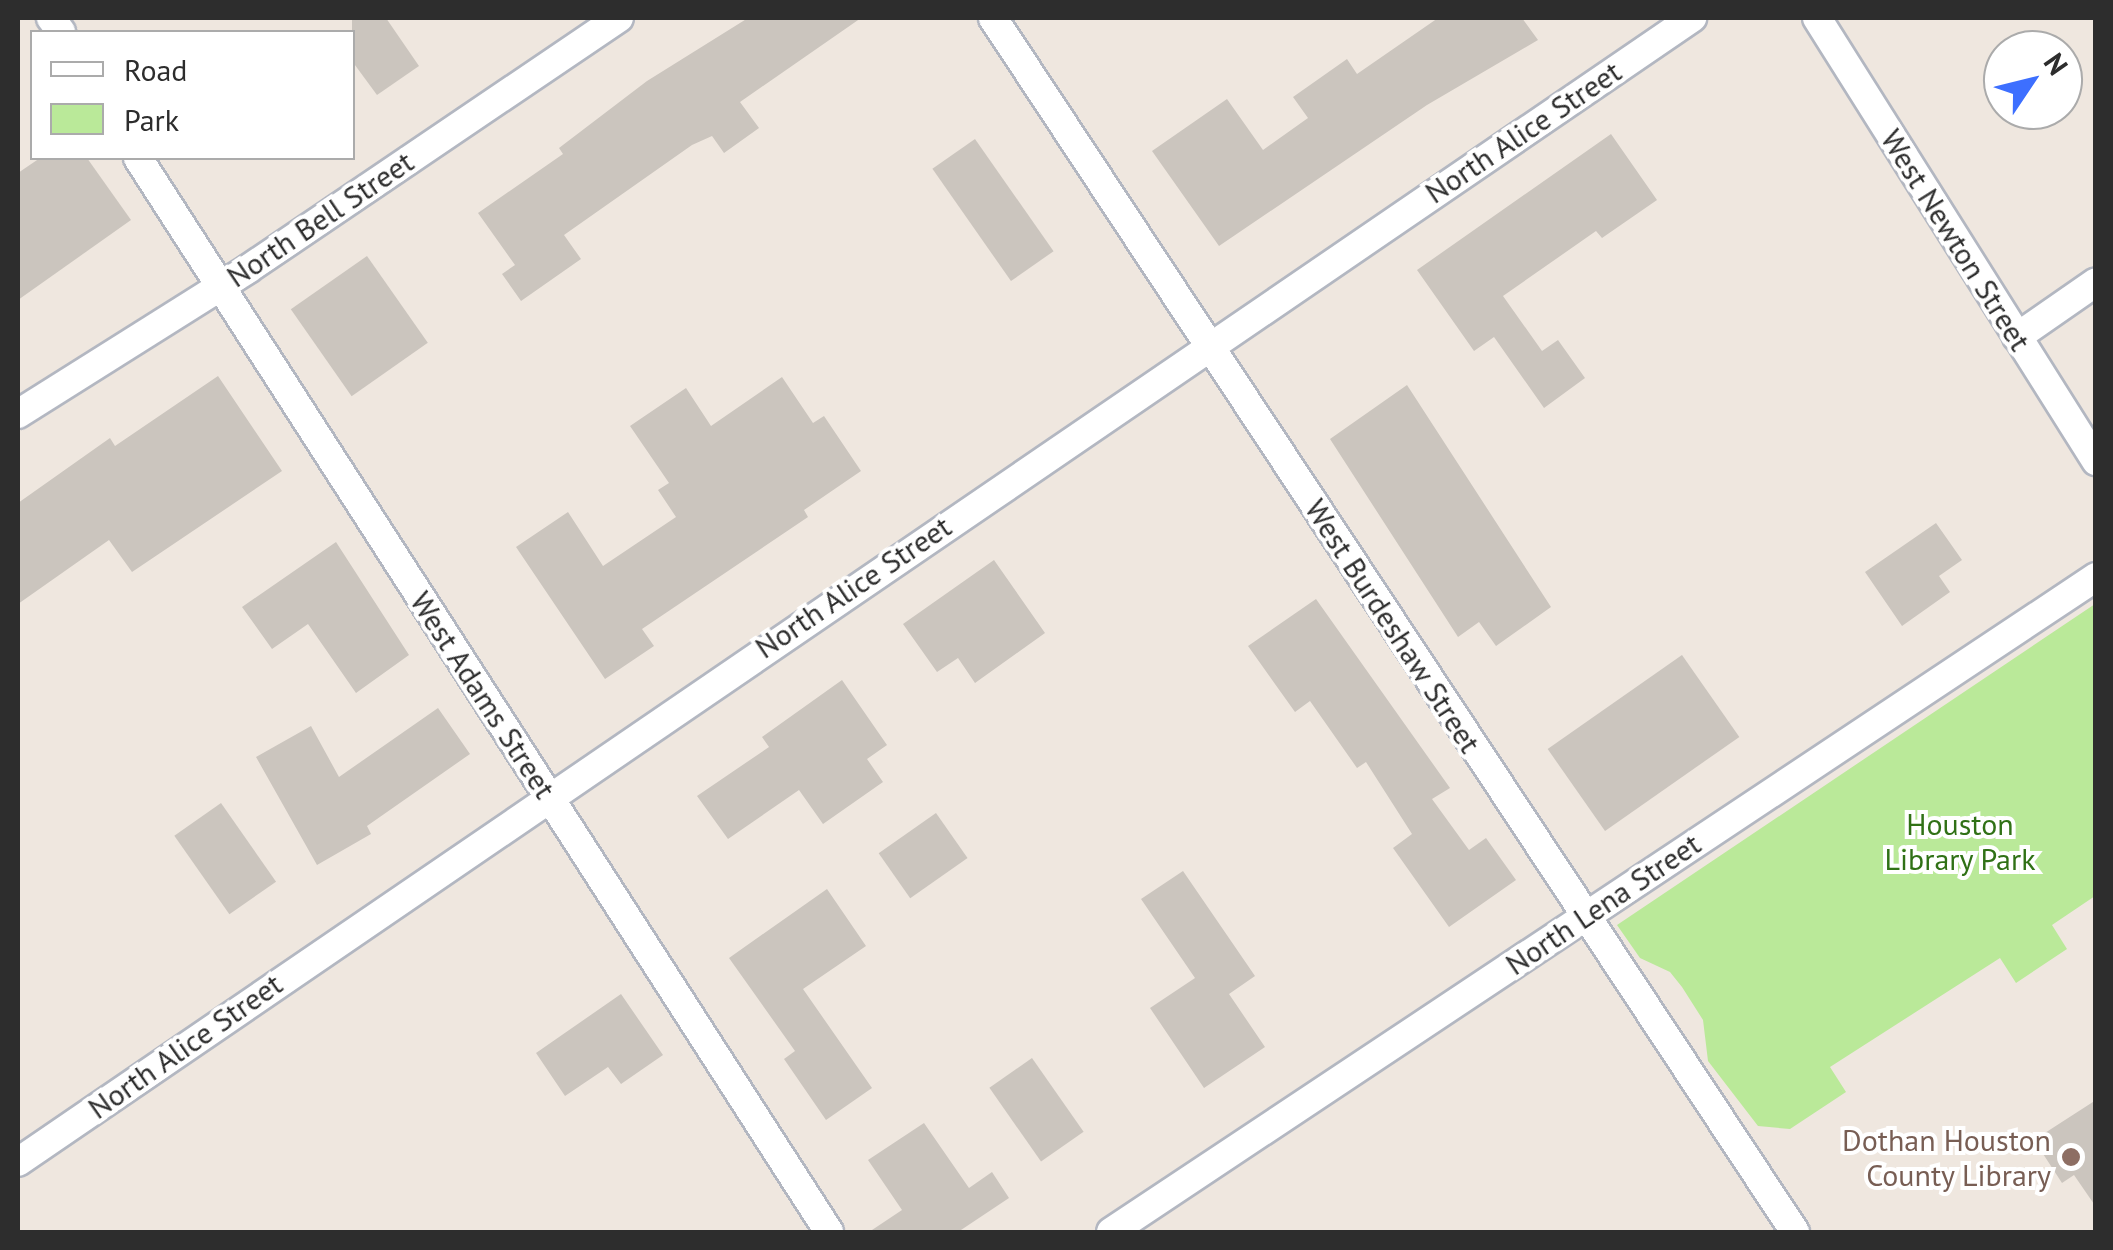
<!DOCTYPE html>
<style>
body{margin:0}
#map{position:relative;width:2113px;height:1250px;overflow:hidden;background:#efe7df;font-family:"PT Sans",sans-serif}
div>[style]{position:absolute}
.green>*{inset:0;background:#bae999}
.building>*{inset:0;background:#cbc5be;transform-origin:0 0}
.roads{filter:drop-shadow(2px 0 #b3b7c1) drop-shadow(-2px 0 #b3b7c1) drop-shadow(0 2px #b3b7c1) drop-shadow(0 -2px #b3b7c1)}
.minor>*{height:28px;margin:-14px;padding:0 14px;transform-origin:14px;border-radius:14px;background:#fff}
.dots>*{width:28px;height:28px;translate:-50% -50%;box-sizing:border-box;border:5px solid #fff;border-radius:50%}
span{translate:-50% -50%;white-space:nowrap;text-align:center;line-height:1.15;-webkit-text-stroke:8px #fff;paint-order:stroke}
.street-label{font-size:30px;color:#2d2d2d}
.park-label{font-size:30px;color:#307116}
.education-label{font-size:30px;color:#785e54}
.right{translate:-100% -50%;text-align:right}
.frame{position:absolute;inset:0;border:20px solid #2d2d2d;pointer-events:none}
.legend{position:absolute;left:30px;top:30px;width:325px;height:130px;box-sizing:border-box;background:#fff;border:2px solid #ababab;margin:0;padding:12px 18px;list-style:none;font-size:30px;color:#2d2d2d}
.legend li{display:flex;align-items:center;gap:20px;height:50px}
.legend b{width:50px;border:2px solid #ababab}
.north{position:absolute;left:1983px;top:30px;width:100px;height:100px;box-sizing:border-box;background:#fff;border:2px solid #ababab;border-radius:50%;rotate:55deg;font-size:28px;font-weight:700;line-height:40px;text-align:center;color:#2d2d2d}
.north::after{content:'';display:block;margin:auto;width:35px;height:45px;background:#3d6fff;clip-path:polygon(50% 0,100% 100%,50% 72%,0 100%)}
</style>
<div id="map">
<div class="green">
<div style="clip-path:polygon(2095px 604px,2095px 896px,2052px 925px,2067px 949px,2016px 983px,2000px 958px,1830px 1067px,1846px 1092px,1790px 1129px,1758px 1126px,1708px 1061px,1703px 1020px,1682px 987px,1670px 972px,1640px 958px,1617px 925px)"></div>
</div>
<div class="building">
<div style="clip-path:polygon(352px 18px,386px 18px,419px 66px,377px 95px,352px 61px)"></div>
<div style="clip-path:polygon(748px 18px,861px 18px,740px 102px,759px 128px,724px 153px,712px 136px,692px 145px,564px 235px,581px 259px,521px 301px,502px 274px,515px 265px,478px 213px,563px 154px,559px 148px,647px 81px)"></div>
<div style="clip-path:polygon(1438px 18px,1522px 18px,1538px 40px,1427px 105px,1219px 246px,1152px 151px,1227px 99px,1263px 150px,1308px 118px,1293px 97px,1347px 59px,1357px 74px)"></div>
<div style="clip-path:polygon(1611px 134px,1657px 200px,1602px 238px,1596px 231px,1503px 296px,1542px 351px,1558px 340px,1585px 378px,1544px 408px,1494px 337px,1474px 351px,1417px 270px)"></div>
<div style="left:975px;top:139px;width:137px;height:52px;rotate:55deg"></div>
<div style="clip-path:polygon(40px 158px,87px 158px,131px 220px,18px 300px,18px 173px)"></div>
<div style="left:367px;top:256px;width:106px;height:93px;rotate:55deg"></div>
<div style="clip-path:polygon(218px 376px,282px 471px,132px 572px,109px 540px,18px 604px,18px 503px,110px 438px,115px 446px)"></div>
<div style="clip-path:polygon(782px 377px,813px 423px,824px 416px,861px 471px,804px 510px,808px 517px,642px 629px,654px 646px,605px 679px,516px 547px,568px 512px,603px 566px,676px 517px,658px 490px,669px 483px,630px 426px,686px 388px,711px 426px)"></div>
<div style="clip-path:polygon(1407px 385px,1551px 607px,1496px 646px,1479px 622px,1458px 637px,1330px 439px)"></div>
<div style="clip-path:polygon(1936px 523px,1962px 560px,1939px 576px,1950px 592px,1902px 626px,1865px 572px)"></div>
<div style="clip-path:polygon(336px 542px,409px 655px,356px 693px,308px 624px,272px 649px,242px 607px)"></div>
<div style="clip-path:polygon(994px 560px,1045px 633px,975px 683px,958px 658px,937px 672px,903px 624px)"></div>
<div style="clip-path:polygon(1316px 599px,1450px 788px,1432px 799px,1469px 850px,1486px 838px,1516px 880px,1449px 927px,1393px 848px,1412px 834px,1366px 762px,1357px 768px,1310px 701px,1295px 712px,1248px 646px)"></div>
<div style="left:1682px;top:655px;width:100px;height:164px;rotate:55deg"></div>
<div style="clip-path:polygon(842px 680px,887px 745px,867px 759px,883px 782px,823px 824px,799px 790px,728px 839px,697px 796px,769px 747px,762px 737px)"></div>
<div style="clip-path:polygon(438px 708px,470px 754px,367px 826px,371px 834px,317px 865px,256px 757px,311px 726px,339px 777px)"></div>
<div style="left:221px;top:803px;width:96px;height:57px;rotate:55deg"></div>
<div style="left:936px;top:813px;width:55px;height:70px;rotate:55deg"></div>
<div style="clip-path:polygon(1183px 871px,1255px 976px,1229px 994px,1265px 1047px,1204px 1088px,1150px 1008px,1195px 978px,1141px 899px)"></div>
<div style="clip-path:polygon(827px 889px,866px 946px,803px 989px,872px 1088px,826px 1120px,784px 1059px,795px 1051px,729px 958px)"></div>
<div style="clip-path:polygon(621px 994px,663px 1055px,621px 1084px,608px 1067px,565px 1096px,536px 1053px)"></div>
<div style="left:1032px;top:1058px;width:90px;height:52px;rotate:55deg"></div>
<div style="clip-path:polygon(2096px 1100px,2096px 1207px,2074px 1175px,2062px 1183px,2034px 1140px)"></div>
<div style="clip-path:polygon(924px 1123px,969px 1188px,992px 1172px,1009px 1198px,958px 1232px,869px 1232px,902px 1210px,868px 1160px)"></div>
</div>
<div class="roads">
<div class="minor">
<div style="left:51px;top:18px;width:17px;rotate:54deg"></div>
<div style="left:993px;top:18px;width:1455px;rotate:56.55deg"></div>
<div style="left:1817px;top:18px;width:524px;rotate:57.8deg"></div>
<div style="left:138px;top:158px;width:1277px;rotate:57.24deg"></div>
<div style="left:2017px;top:337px;width:96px;rotate:-34.8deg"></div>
<div style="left:18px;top:414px;width:272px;rotate:-32.2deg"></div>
<div style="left:248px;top:269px;width:448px;rotate:-34.1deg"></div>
<div style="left:18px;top:1162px;width:2028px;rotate:-34.35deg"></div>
<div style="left:1111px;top:1232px;width:1183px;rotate:-33.62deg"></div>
</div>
</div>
<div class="dots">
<div style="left:2071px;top:1157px;background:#8d6e63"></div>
</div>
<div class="street-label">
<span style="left:1523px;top:132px;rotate:-34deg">North Alice Street</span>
<span style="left:320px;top:219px;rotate:-34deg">North Bell Street</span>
<span style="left:1956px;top:240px;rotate:58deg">West Newton Street</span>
<span style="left:853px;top:587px;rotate:-34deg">North Alice Street</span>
<span style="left:1393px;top:626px;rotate:57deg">West Burdeshaw Street</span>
<span style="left:483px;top:695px;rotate:57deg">West Adams Street</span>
<span style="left:1603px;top:904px;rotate:-34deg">North Lena Street</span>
<span style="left:185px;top:1046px;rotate:-35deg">North Alice Street</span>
</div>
<div class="park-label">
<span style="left:1960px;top:841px">Houston<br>Library Park</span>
</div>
<div class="education-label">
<span class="right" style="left:2051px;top:1157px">Dothan Houston<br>County Library</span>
</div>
<div class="frame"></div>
<ul class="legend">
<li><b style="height:12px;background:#fff"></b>Road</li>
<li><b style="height:28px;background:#bae999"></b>Park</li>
</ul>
<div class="north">N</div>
</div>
